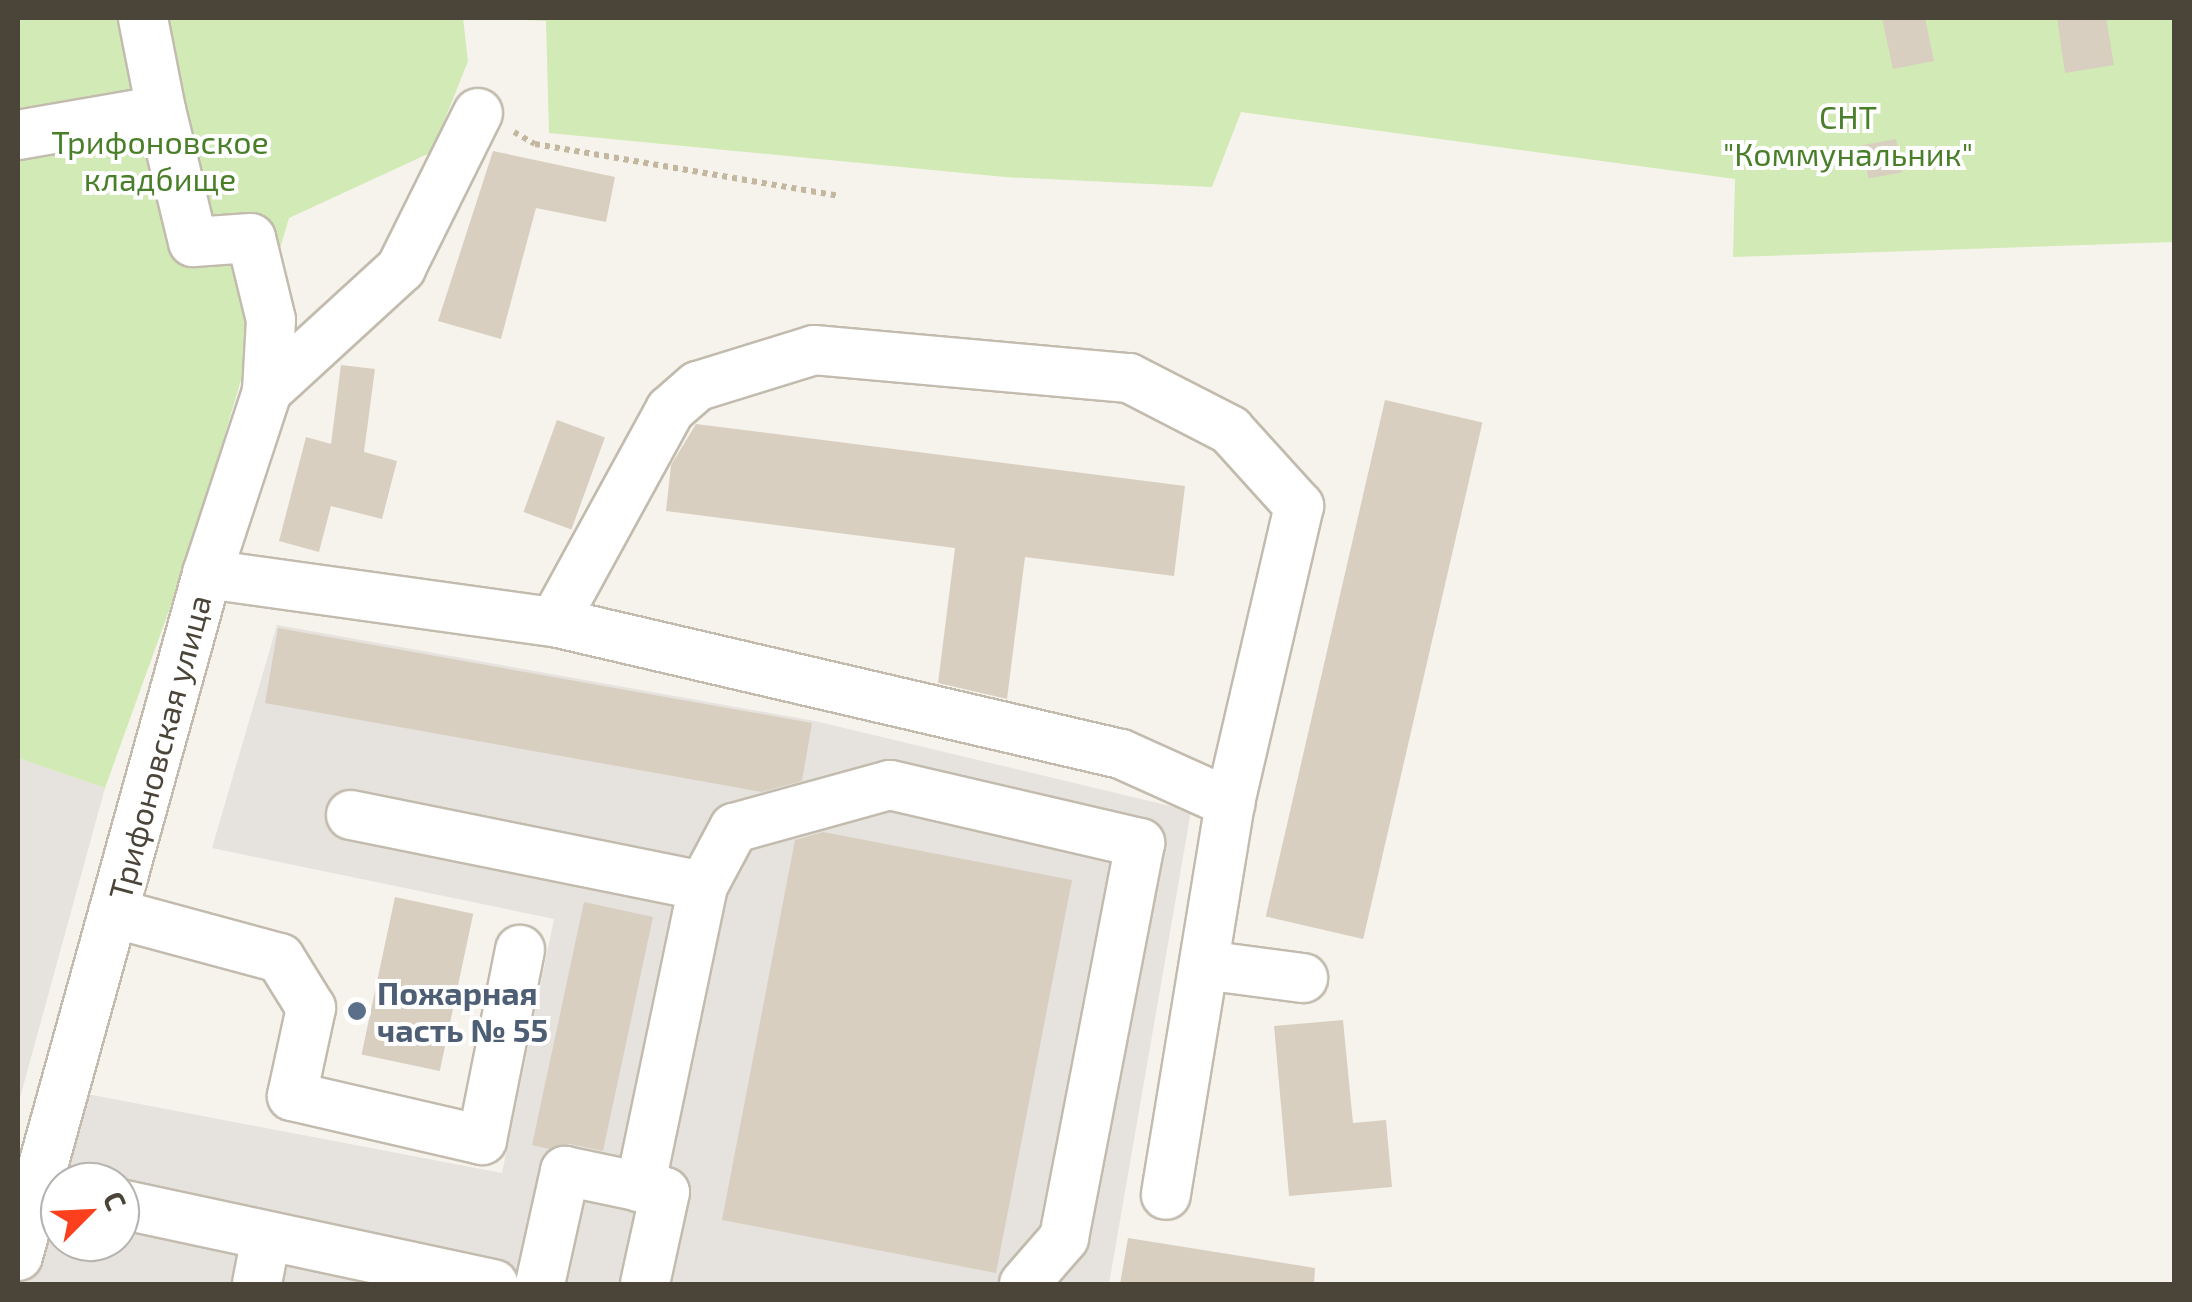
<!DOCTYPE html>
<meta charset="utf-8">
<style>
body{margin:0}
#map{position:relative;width:2192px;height:1302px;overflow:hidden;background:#f6f3ec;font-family:"Exo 2",sans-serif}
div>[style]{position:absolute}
.industrial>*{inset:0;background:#e6e2dd}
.green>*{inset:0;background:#d2eab5}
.building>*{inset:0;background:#d8cfc1;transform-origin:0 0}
.path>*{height:6px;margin-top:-3px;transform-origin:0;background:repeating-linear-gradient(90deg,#c4b79f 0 5px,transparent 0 10px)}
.roads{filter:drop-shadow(2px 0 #c2bbae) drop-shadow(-2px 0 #c2bbae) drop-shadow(0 2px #c2bbae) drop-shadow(0 -2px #c2bbae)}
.minor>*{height:48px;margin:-24px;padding:0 24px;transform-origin:24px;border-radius:24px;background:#fff}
.dots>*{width:28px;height:28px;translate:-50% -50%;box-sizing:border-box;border:5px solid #fff;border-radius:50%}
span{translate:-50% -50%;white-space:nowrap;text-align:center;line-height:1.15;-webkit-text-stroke:8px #fff;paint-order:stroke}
.park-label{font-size:32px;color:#4a7f2a}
.street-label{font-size:32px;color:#4b4439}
.service-label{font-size:32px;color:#4e5e75;font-weight:700}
.left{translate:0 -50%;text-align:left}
.frame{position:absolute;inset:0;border:20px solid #4b4439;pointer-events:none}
.north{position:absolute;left:40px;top:1162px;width:100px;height:100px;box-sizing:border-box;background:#fff;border:2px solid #b7b4b0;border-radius:50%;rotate:66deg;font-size:28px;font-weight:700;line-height:40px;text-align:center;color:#4b4439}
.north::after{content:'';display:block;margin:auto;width:35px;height:45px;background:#fc3f1d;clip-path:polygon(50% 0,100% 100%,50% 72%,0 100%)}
</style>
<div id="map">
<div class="industrial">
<div style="clip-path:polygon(evenodd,277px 625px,815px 721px,1191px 811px,1109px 1284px,27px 1284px,82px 1093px,502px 1173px,554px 919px,212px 848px,277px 625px,60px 1182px,120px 1182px,120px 1242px,60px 1242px,60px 1182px)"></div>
<div style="clip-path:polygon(18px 758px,105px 788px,18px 1105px)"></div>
</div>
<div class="green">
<div style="clip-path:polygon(18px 18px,463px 18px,468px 61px,432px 152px,289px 218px,190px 552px,105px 788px,18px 758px)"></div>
<div style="clip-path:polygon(478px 18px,2174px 18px,2174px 242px,1733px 257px,1735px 179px,1241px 112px,1212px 187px,1005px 177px,549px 133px,546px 21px)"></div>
</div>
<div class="building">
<div style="clip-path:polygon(1882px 18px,1925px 18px,1934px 61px,1893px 69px)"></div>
<div style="clip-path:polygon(2057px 18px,2106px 18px,2114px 65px,2065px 73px)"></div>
<div style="left:1896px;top:139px;width:34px;height:34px;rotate:80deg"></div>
<div style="clip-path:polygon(493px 151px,615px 177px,606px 222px,536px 208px,501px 339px,438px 321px)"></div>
<div style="clip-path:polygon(341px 365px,375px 369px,364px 452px,397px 461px,382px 519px,331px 506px,319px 552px,279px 541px,306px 437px,331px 444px)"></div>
<div style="left:1385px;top:400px;width:100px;height:530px;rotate:13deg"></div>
<div style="left:557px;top:420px;width:51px;height:98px;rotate:20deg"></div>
<div style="clip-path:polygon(696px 424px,1185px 486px,1174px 576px,1025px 557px,1007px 699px,938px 683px,955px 548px,666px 511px,671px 465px)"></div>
<div style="clip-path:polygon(278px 628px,812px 723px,802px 781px,762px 792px,265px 703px)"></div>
<div style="clip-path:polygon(823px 832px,1072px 880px,996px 1273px,722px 1220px,795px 840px)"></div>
<div style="left:395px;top:897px;width:80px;height:161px;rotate:12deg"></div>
<div style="clip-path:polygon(584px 902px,653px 917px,603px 1151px,570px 1144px,549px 1149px,532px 1145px)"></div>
<div style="clip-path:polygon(1343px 1020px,1353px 1123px,1386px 1120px,1392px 1187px,1289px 1196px,1274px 1026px)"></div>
<div style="clip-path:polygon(1128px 1238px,1315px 1268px,1314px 1284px,1120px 1284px)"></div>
</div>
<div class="path">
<div style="left:514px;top:132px;width:24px;rotate:30deg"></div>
<div style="left:535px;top:144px;width:309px;rotate:9.7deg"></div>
</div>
<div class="roads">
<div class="minor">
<div style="left:18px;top:135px;width:145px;rotate:-9.9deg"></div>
<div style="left:161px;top:110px;width:94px;rotate:-101.1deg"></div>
<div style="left:267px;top:391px;width:182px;rotate:-42.5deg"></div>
<div style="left:401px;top:268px;width:173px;rotate:-63.6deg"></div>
<div style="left:207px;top:574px;width:350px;rotate:7.9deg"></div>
<div style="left:554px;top:622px;width:582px;rotate:13.11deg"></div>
<div style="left:1121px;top:754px;width:120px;rotate:24.2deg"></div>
<div style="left:1230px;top:803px;width:397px;rotate:99.3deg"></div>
<div style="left:554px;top:622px;width:242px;rotate:-61.3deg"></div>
<div style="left:670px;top:410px;width:37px;rotate:-41deg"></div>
<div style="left:698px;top:386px;width:121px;rotate:-17.2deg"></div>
<div style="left:814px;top:350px;width:316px;rotate:5.1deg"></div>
<div style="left:1129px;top:378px;width:114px;rotate:27.2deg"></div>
<div style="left:1230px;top:430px;width:103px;rotate:47.8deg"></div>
<div style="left:1299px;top:506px;width:305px;rotate:103.1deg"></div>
<div style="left:351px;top:815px;width:359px;rotate:11.4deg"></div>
<div style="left:703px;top:886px;width:308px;rotate:101.8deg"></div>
<div style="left:703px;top:886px;width:66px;rotate:-61.9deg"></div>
<div style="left:734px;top:828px;width:162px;rotate:-15.4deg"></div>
<div style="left:890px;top:785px;width:257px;rotate:13.1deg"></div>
<div style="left:1140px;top:843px;width:402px;rotate:100.9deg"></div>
<div style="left:1064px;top:1238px;width:61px;rotate:131deg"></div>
<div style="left:113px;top:913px;width:173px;rotate:15.1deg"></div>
<div style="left:280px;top:958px;width:59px;rotate:58.2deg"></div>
<div style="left:311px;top:1008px;width:90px;rotate:102.2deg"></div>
<div style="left:292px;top:1096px;width:195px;rotate:13deg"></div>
<div style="left:482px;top:1140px;width:194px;rotate:-78.7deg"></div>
<div style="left:1204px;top:965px;width:100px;rotate:7.5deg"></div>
<div style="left:120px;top:1204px;width:382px;rotate:12.1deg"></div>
<div style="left:18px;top:1256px;width:708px;rotate:-74.51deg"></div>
<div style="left:207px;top:574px;width:193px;rotate:-71.8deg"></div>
<div style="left:267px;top:391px;width:71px;rotate:-86.8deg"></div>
<div style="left:271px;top:320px;width:84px;rotate:-103.7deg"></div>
<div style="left:251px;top:238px;width:58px;rotate:176.1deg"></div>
<div style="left:193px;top:242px;width:136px;rotate:-103.6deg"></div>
<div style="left:257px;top:1284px;width:48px;rotate:-79.2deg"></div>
<div style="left:540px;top:1284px;width:116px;rotate:-77.5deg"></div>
<div style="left:565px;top:1171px;width:102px;rotate:11.9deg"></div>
<div style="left:665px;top:1192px;width:94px;rotate:102.3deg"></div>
</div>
</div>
<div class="dots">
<div style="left:357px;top:1011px;background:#5c6f8a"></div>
</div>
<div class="park-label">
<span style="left:1848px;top:135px">СНТ<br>"Коммунальник"</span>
<span style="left:160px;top:160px">Трифоновское<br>кладбище</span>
</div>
<div class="street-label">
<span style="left:159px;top:747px;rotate:-75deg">Трифоновская улица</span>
</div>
<div class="service-label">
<span class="left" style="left:377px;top:1011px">Пожарная<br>часть № 55</span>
</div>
<div class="frame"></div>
<div class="north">С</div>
</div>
